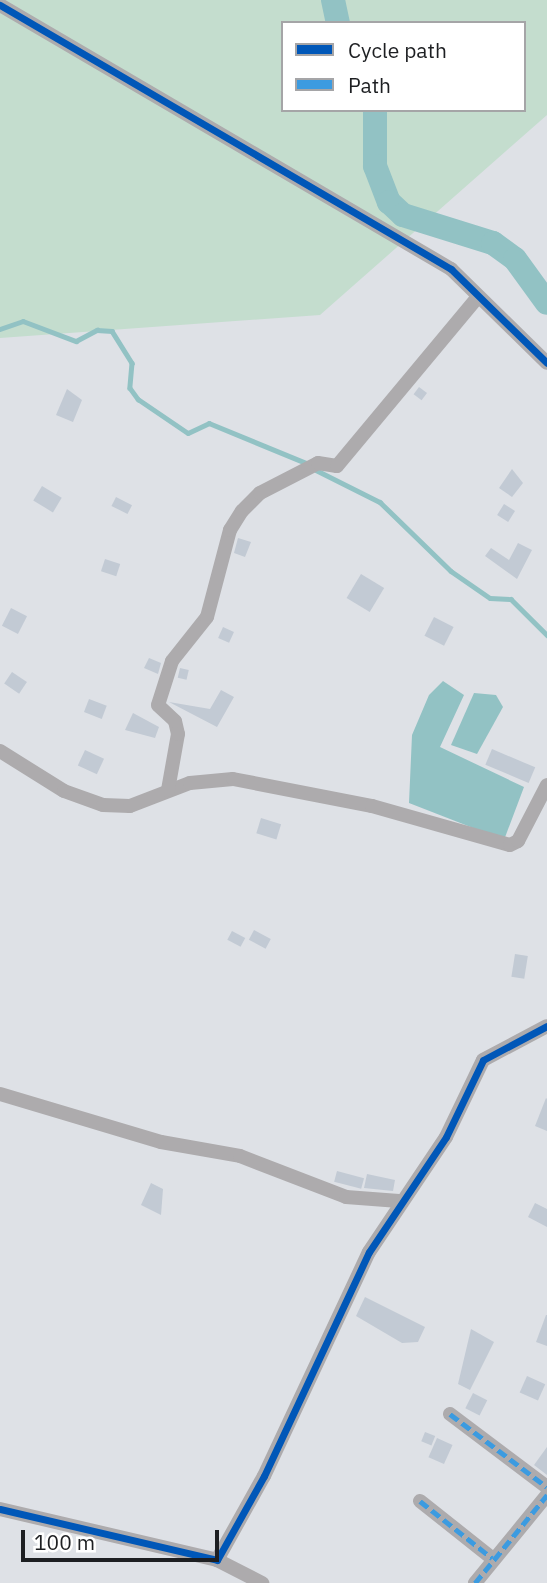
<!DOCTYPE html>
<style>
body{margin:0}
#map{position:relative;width:547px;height:1583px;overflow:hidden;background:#dee1e6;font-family:"IBM Plex Sans",sans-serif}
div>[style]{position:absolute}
.green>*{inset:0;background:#c4ddce}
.water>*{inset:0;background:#92c2c4}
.stream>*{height:4.5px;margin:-2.25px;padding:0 2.25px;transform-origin:2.25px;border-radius:2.25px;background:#92c2c4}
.river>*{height:24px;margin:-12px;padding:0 12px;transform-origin:12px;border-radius:12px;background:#92c2c4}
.building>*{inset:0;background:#c2cad4;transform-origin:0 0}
.minor>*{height:14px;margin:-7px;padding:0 7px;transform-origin:7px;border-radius:7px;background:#adabad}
.quiet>*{height:5px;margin-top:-2.5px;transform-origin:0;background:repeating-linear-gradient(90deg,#3c9be0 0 10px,transparent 0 15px)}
.cycleway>*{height:7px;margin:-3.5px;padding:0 3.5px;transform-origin:3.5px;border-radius:3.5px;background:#0057b8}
span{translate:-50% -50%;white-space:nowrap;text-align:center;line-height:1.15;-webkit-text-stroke:6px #fff;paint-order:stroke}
.legend{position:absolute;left:281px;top:21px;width:245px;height:91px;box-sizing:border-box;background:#fff;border:2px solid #a5a5a7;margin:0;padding:9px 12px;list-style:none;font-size:21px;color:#1d1f22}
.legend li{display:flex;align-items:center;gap:14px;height:35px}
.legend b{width:35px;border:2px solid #a5a5a7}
.scale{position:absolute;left:21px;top:1530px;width:198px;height:32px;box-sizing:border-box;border:4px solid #1d1f22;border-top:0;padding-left:9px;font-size:21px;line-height:24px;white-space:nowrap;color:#1d1f22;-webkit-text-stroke:5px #fff;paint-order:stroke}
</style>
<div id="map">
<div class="green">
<div style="clip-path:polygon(evenodd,0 0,547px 0,547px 115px,320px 315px,0 338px,0 0,283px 23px,524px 23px,524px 110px,283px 110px,283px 23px)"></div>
</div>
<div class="water">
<div style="clip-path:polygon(443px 681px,464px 695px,440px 747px,524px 787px,504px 840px,409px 803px,412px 735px,429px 695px)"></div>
<div style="clip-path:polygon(474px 693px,496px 695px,503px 707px,477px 754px,451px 745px)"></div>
</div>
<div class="stream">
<div style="left:0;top:329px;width:24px;rotate:-19deg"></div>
<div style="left:23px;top:321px;width:57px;rotate:20.7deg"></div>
<div style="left:76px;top:341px;width:24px;rotate:-28deg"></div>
<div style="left:97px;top:330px;width:15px;rotate:4deg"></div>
<div style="left:112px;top:331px;width:38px;rotate:58deg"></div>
<div style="left:132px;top:363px;width:25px;rotate:95deg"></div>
<div style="left:130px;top:388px;width:14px;rotate:54deg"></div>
<div style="left:138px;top:399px;width:60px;rotate:34.2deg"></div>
<div style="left:188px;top:433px;width:23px;rotate:-25deg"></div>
<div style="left:209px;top:423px;width:105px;rotate:22.4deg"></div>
<div style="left:316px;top:470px;width:72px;rotate:26.6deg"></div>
<div style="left:380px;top:502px;width:99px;rotate:44.2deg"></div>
<div style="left:451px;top:571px;width:47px;rotate:34.7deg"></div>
<div style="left:490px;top:598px;width:21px;rotate:3deg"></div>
<div style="left:511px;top:599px;width:51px;rotate:45deg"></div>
</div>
<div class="river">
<div style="left:333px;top:0;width:24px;rotate:78deg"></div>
<div style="left:375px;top:110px;width:56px;rotate:90deg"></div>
<div style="left:375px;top:166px;width:39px;rotate:69deg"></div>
<div style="left:389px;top:202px;width:19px;rotate:43deg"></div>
<div style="left:403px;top:215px;width:94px;rotate:17.3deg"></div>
<div style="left:493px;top:243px;width:27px;rotate:36deg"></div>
<div style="left:515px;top:259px;width:54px;rotate:54deg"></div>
</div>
<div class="building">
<div style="left:419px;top:387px;width:10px;height:9px;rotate:37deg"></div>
<div style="clip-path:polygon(67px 389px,82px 400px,73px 422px,56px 415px)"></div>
<div style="clip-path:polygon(512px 469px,523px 483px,512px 497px,499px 488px)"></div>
<div style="left:42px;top:486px;width:23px;height:17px;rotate:31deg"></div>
<div style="left:116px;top:497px;width:18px;height:10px;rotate:27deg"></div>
<div style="left:504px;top:504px;width:13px;height:13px;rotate:32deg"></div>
<div style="clip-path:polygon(238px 538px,251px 542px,245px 557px,234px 553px)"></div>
<div style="clip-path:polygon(518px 543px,532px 550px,517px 579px,485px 556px,491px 548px,509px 560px)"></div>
<div style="left:105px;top:559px;width:16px;height:13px;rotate:18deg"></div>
<div style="left:361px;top:574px;width:27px;height:28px;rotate:31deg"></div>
<div style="left:11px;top:608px;width:18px;height:20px;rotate:27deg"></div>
<div style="left:434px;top:617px;width:22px;height:21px;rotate:27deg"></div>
<div style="left:223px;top:627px;width:12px;height:12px;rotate:24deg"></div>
<div style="clip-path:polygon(149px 658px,161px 663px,158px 674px,144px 668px)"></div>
<div style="left:180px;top:668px;width:9px;height:10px;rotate:13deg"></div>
<div style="left:12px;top:672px;width:18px;height:14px;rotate:34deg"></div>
<div style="clip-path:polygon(221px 690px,234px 697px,217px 727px,169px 702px,210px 709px)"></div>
<div style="left:89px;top:699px;width:19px;height:14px;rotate:21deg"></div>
<div style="clip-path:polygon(133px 713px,159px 727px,155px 738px,125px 730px)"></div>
<div style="left:492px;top:749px;width:47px;height:17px;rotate:23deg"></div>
<div style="left:85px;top:750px;width:21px;height:17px;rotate:25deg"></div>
<div style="left:261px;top:818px;width:21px;height:16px;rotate:17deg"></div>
<div style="left:254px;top:930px;width:19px;height:11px;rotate:28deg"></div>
<div style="left:232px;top:931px;width:15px;height:10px;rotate:28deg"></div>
<div style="left:515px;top:954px;width:13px;height:23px;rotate:9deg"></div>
<div style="clip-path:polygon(546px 1098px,547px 1099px,547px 1131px,535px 1126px)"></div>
<div style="left:337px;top:1171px;width:28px;height:11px;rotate:15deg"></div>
<div style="clip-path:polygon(367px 1174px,395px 1180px,393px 1191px,364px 1188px)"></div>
<div style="clip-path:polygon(151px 1183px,163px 1189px,161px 1215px,141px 1205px)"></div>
<div style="clip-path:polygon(535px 1203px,547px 1209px,547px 1227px,528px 1217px)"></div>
<div style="clip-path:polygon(365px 1297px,425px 1327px,418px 1342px,402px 1343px,356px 1316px)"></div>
<div style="clip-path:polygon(546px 1315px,547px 1315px,547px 1346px,536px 1342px)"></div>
<div style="clip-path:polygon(471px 1329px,494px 1342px,470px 1390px,458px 1384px)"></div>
<div style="left:527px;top:1376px;width:20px;height:18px;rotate:24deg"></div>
<div style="left:473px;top:1393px;width:16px;height:17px;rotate:27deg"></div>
<div style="left:425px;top:1432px;width:11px;height:10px;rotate:22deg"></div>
<div style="left:437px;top:1438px;width:17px;height:21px;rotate:24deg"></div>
<div style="clip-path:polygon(547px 1447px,547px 1475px,534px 1465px)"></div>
</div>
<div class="minor">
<div style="left:0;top:5px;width:523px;rotate:30.34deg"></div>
<div style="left:451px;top:269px;width:134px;rotate:44.4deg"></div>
<div style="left:0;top:751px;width:75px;rotate:32deg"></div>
<div style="left:64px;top:791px;width:41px;rotate:19.7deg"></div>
<div style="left:103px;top:805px;width:27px;rotate:2deg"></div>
<div style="left:130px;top:806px;width:64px;rotate:-21deg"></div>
<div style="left:190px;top:783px;width:43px;rotate:-5.3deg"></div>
<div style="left:233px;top:779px;width:142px;rotate:11deg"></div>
<div style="left:372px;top:806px;width:143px;rotate:15.8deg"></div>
<div style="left:510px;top:845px;width:9px;rotate:-27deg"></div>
<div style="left:518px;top:841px;width:63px;rotate:-62.6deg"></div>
<div style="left:168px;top:790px;width:57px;rotate:-79.9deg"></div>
<div style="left:178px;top:734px;width:13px;rotate:-103deg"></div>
<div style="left:175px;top:721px;width:23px;rotate:-137deg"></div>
<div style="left:158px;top:705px;width:46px;rotate:-72.3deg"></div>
<div style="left:172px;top:661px;width:56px;rotate:-51.5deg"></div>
<div style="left:207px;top:617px;width:90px;rotate:-75.2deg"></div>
<div style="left:230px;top:530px;width:22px;rotate:-58deg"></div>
<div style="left:242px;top:511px;width:25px;rotate:-45deg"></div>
<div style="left:260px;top:493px;width:65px;rotate:-27.3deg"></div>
<div style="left:318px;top:463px;width:19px;rotate:9deg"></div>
<div style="left:337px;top:466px;width:220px;rotate:-50.2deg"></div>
<div style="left:0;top:1094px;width:168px;rotate:16.6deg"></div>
<div style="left:161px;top:1142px;width:80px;rotate:10deg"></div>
<div style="left:240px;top:1156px;width:114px;rotate:21.1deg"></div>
<div style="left:346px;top:1197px;width:53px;rotate:4.3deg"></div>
<div style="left:450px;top:1414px;width:121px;rotate:37deg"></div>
<div style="left:420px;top:1501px;width:92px;rotate:38.4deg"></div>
<div style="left:0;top:1509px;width:223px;rotate:13.2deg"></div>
<div style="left:217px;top:1560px;width:96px;rotate:-60.8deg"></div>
<div style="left:264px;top:1476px;width:247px;rotate:-64.9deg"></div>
<div style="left:369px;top:1252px;width:138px;rotate:-56.2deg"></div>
<div style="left:446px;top:1137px;width:85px;rotate:-64.3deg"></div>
<div style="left:483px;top:1060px;width:72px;rotate:-28deg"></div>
<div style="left:217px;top:1560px;width:51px;rotate:27.1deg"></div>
<div style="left:475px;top:1583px;width:114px;rotate:-50.7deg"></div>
</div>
<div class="quiet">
<div style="left:450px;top:1414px;width:121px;rotate:37deg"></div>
<div style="left:420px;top:1501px;width:92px;rotate:38.4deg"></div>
<div style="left:475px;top:1583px;width:114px;rotate:-50.7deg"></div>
</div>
<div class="cycleway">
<div style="left:0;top:5px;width:523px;rotate:30.34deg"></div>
<div style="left:451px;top:269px;width:134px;rotate:44.4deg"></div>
<div style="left:0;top:1509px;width:223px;rotate:13.2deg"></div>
<div style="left:217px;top:1560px;width:96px;rotate:-60.8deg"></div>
<div style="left:264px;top:1476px;width:247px;rotate:-64.9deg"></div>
<div style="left:369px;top:1252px;width:138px;rotate:-56.2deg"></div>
<div style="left:446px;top:1137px;width:85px;rotate:-64.3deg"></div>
<div style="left:483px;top:1060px;width:72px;rotate:-28deg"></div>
</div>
<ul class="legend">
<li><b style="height:9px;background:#0057b8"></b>Cycle path</li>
<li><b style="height:9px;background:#3c9be0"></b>Path</li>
</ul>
<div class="scale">100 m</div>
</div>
